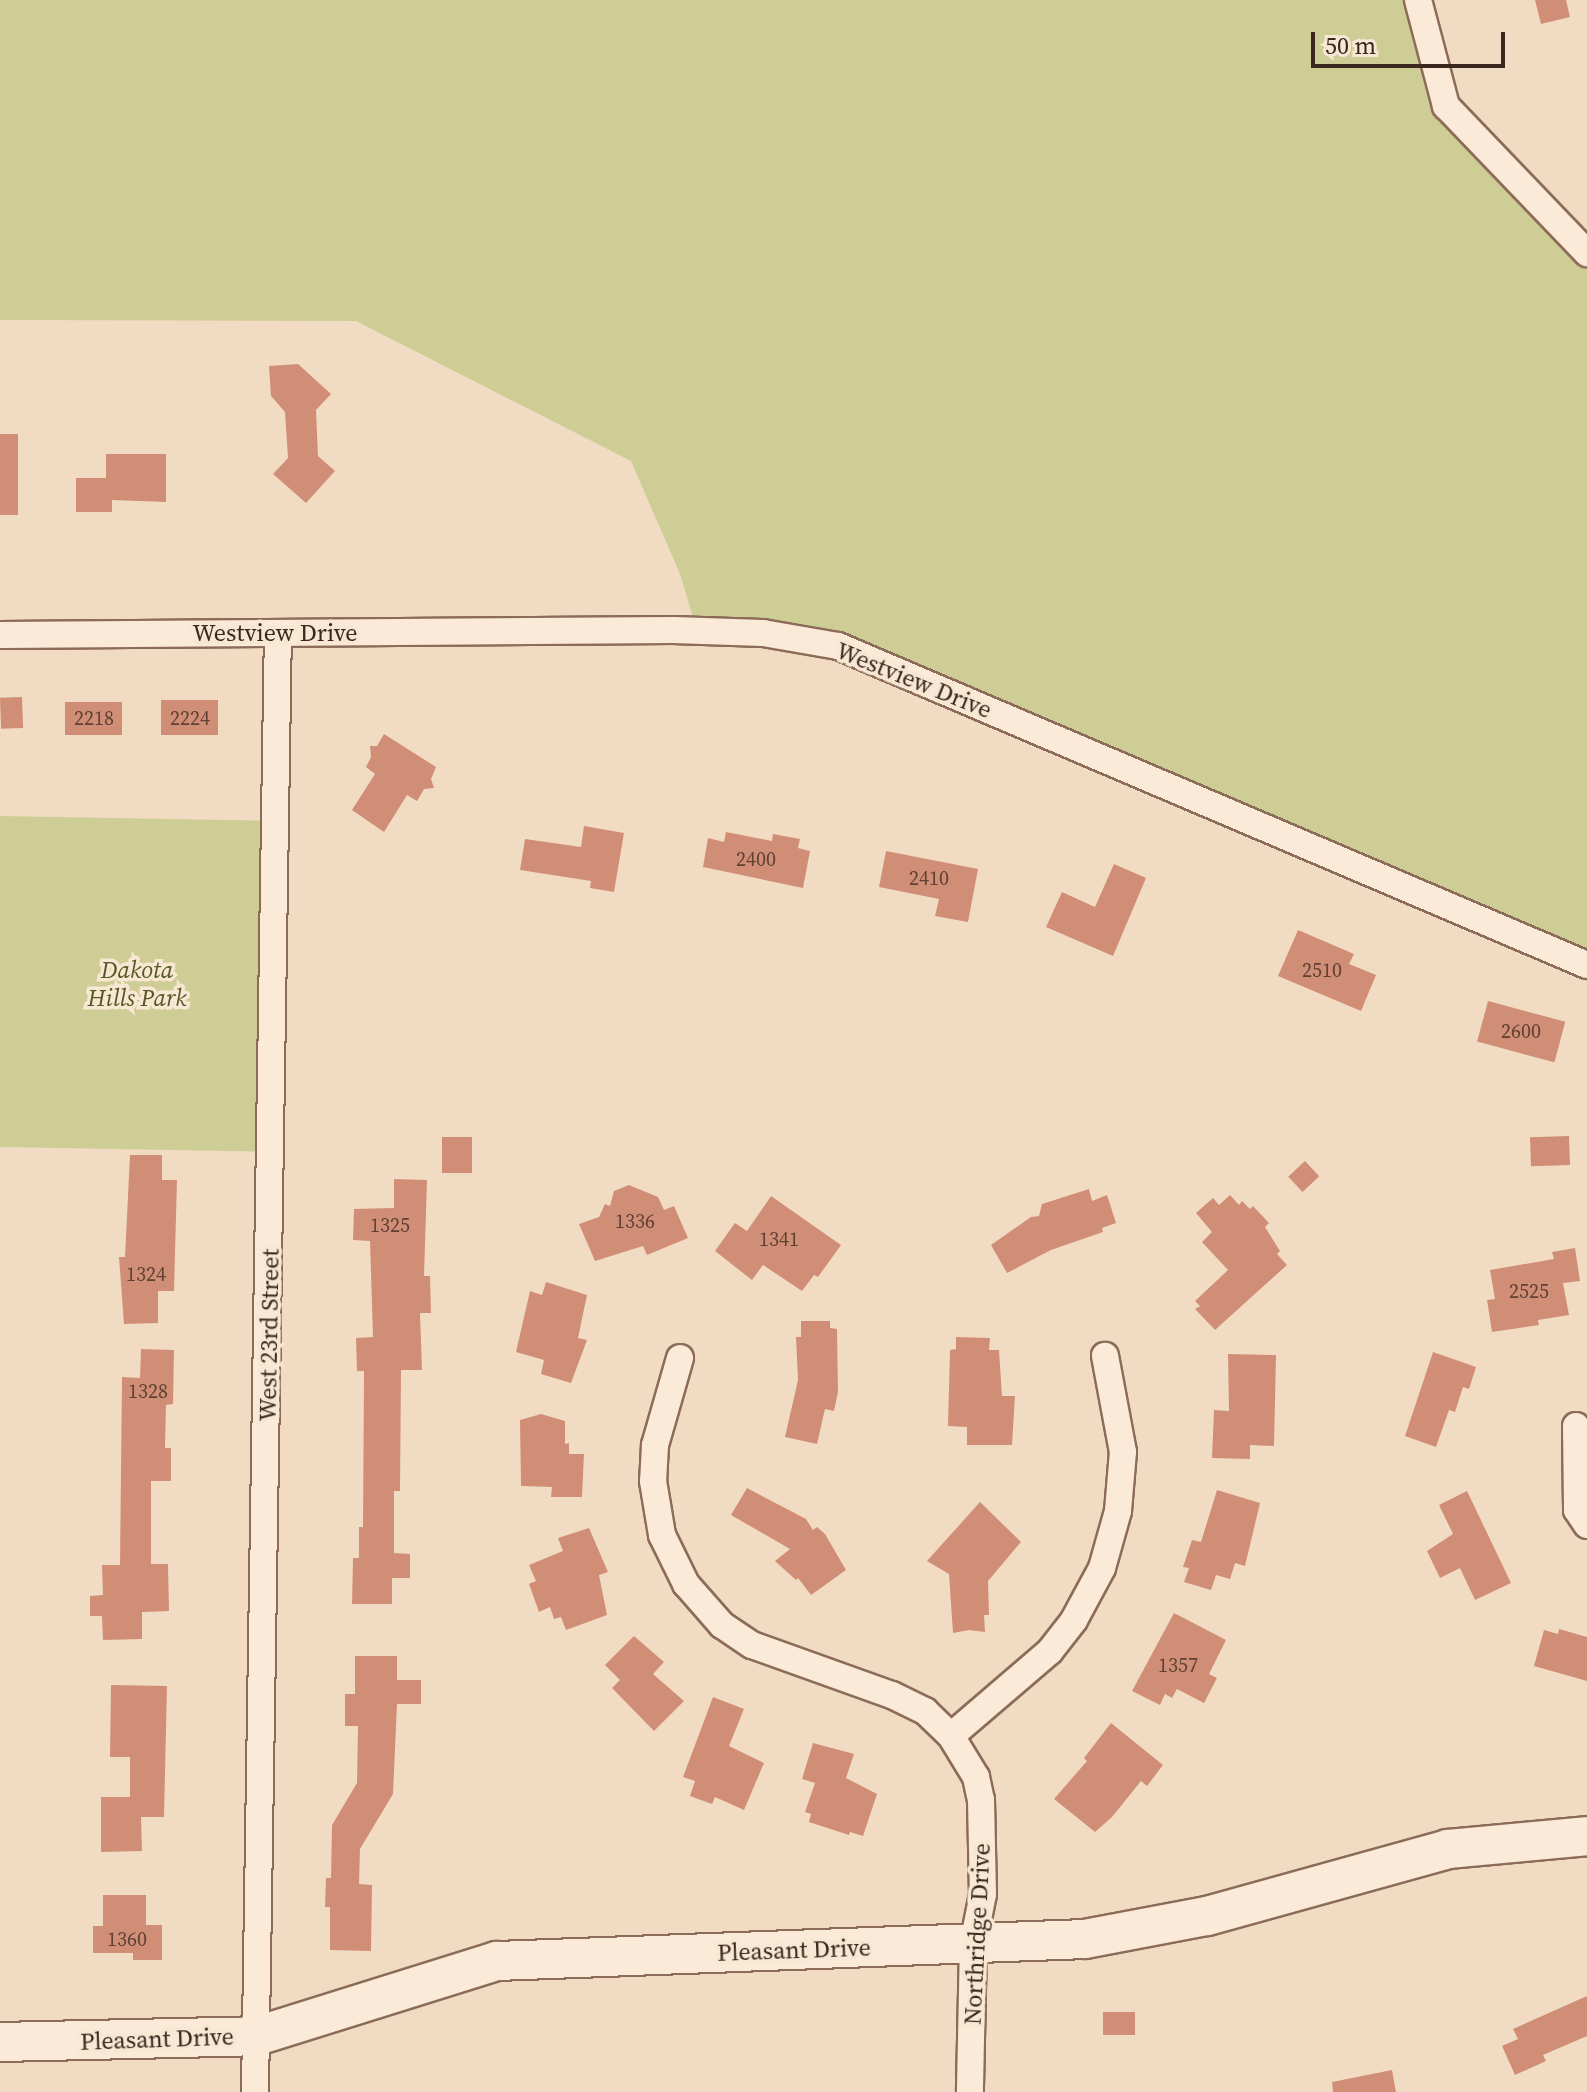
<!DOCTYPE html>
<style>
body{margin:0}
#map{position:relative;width:1587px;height:2092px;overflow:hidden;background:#f1dcc3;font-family:"Source Serif 4",serif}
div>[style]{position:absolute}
.green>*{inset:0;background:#cfcd96;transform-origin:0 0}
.building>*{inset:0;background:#d18e77;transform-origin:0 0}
.roads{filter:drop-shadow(2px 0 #8c6c59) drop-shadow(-2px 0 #8c6c59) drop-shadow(0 2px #8c6c59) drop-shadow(0 -2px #8c6c59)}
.street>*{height:26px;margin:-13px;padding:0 13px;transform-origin:13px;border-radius:13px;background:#fbead7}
.secondary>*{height:38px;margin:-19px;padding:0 19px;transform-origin:19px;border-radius:19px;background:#fbead7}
span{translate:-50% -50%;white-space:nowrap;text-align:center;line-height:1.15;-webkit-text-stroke:7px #f7e7d3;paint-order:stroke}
.number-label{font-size:20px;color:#604134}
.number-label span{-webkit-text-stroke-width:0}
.street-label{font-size:24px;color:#3b271e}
.park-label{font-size:24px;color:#545923;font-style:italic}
.scale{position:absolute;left:1311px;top:32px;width:194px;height:36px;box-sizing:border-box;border:4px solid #3b271e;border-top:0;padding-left:10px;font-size:24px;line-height:28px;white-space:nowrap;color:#3b271e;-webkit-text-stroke:6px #f7e7d3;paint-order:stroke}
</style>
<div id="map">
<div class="green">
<div style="clip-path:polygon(0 0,1418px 0,1447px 106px,1587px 253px,1587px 965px,838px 646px,697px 631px,680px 574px,631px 461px,356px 321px,0 320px)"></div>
<div style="left:0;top:816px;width:277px;height:331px;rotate:1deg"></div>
</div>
<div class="building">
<div style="clip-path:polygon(1535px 0,1566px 0,1570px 17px,1541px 24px)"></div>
<div style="clip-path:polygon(298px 364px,331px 394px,316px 410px,318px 456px,335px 471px,306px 503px,273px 474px,288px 458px,285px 412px,271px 396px,269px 366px)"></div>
<div style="left:0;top:434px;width:18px;height:81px"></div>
<div style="clip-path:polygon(106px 454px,166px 454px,166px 502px,112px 500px,112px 512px,76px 512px,76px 478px,106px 478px)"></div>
<div style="left:22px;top:697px;width:31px;height:22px;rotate:88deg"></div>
<div style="left:218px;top:700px;width:35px;height:57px;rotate:90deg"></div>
<div style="left:65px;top:702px;width:57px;height:33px"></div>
<div style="clip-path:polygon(384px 734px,436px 767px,431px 779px,434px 788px,424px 789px,417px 801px,407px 795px,384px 832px,352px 810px,375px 774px,366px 767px,371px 757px,370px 746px,377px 746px)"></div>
<div style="clip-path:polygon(584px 826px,624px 833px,614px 892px,590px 888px,591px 881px,520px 870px,525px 839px,581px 847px)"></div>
<div style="clip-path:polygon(726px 832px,772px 841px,773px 834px,800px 839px,798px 848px,810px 851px,803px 888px,703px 867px,708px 838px,724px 842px)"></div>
<div style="clip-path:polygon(886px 851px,978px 869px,968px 922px,935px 916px,939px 899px,879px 887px)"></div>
<div style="clip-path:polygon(1114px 864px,1146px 878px,1113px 956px,1046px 927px,1062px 892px,1095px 907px)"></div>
<div style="clip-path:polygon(1298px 930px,1354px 954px,1349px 964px,1376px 975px,1361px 1011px,1278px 976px)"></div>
<div style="left:1488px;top:1001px;width:80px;height:42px;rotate:15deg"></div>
<div style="left:1569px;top:1136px;width:29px;height:39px;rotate:88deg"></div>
<div style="left:442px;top:1137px;width:30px;height:36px"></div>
<div style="clip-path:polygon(130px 1155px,162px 1155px,162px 1180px,177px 1180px,174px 1291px,158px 1291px,158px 1323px,124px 1324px,119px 1257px,125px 1257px)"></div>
<div style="left:1305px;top:1161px;width:21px;height:23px;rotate:47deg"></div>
<div style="clip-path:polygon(394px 1179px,427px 1180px,424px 1276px,430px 1276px,431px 1313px,420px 1313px,422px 1370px,401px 1370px,400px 1491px,394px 1491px,394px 1553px,410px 1554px,410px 1578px,392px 1578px,392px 1604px,352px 1604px,353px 1558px,359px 1558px,359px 1527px,363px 1527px,364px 1371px,357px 1371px,356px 1338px,373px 1337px,370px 1241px,353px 1240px,354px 1209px,394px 1208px)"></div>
<div style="clip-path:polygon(629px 1185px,658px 1197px,664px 1210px,674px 1206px,688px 1238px,647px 1255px,643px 1246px,595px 1261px,579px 1224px,599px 1217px,605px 1204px,610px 1206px,614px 1191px)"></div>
<div style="clip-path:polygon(1089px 1189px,1092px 1201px,1107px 1195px,1116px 1223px,1102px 1228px,1103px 1232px,1051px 1250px,1007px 1273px,991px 1245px,1031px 1217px,1039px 1216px,1042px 1204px)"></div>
<div style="clip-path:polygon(1230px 1195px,1239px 1205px,1242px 1201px,1250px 1209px,1253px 1206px,1269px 1223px,1265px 1227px,1280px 1251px,1277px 1254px,1287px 1265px,1215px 1330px,1195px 1309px,1200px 1306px,1195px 1301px,1228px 1270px,1202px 1242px,1212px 1232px,1196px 1213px,1213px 1198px,1219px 1205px)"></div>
<div style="clip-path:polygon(771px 1196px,841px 1245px,818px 1277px,814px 1275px,802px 1291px,763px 1265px,752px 1280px,715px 1251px,735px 1223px,747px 1231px)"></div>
<div style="clip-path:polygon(1575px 1248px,1580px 1281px,1563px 1283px,1569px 1315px,1538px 1320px,1539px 1325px,1492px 1332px,1487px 1300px,1495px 1299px,1490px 1270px,1554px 1259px,1552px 1252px)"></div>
<div style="clip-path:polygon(546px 1282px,587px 1295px,578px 1338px,587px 1340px,571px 1383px,541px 1374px,544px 1360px,516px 1352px,530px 1291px,542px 1295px)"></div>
<div style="clip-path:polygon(801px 1321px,830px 1321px,830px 1328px,837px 1329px,838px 1392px,834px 1411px,825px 1409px,817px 1444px,785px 1437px,798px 1380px,796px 1337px,801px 1337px)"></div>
<div style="clip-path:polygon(956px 1337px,990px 1338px,989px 1350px,999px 1350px,1002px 1396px,1015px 1396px,1012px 1445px,967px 1445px,967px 1427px,948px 1426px,950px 1350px,956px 1349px)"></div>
<div style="clip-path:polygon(141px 1349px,174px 1350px,173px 1404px,166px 1405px,165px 1448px,171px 1448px,171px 1481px,151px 1481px,151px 1564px,168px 1564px,169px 1611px,142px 1612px,142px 1639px,103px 1640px,102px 1616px,90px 1616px,90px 1596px,103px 1595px,102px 1565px,120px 1565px,122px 1377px,140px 1378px)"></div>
<div style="clip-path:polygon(1433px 1352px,1476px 1367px,1469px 1389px,1463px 1387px,1455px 1412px,1449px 1410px,1436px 1447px,1405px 1436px)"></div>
<div style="clip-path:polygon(1228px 1354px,1276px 1355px,1274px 1446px,1250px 1445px,1250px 1459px,1212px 1458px,1214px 1410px,1229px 1411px)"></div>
<div style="clip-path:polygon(541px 1414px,565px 1421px,565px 1444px,569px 1443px,569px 1454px,584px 1454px,582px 1497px,551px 1497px,552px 1487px,521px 1486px,520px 1420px)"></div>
<div style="clip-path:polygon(747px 1488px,806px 1519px,813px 1530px,817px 1527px,825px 1534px,846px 1570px,811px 1595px,798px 1578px,796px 1580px,775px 1561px,790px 1549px,731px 1515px)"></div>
<div style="clip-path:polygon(1217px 1490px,1260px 1503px,1245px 1566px,1235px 1563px,1230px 1579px,1216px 1575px,1211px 1590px,1184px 1582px,1189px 1568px,1183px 1567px,1192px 1540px,1201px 1542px)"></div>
<div style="clip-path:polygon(1467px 1491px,1511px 1583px,1475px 1600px,1460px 1568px,1440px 1578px,1427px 1551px,1453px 1534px,1439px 1505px)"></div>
<div style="clip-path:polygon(980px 1502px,1021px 1542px,988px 1581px,989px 1615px,984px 1615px,985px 1632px,969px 1630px,953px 1633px,949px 1574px,927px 1561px)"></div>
<div style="clip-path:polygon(589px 1528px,608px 1572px,599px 1575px,607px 1615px,566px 1630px,561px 1617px,554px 1619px,550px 1607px,539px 1612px,529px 1584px,536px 1581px,529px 1565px,563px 1551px,558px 1538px)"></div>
<div style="clip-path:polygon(1174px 1613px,1226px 1640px,1209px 1674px,1217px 1678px,1204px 1703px,1177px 1689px,1172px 1698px,1165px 1694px,1160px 1705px,1132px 1691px)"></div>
<div style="clip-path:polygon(1559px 1629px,1587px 1637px,1587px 1681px,1534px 1666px,1544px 1630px,1558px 1634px)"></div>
<div style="clip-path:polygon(634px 1636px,664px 1662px,653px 1674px,684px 1701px,654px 1731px,612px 1688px,620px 1680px,605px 1665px)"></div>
<div style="clip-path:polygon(355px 1656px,397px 1656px,397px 1680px,421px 1680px,421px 1704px,397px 1704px,393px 1794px,360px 1849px,359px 1884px,372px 1885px,371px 1951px,330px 1950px,330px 1907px,325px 1907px,326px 1878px,331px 1878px,332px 1825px,357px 1783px,358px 1726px,345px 1726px,345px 1694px,355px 1694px)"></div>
<div style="clip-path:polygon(111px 1685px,167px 1686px,164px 1817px,141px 1817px,142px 1851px,101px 1852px,101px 1797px,130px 1797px,130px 1757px,110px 1757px)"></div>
<div style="clip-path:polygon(713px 1697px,744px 1709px,729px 1746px,764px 1763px,744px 1810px,715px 1797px,712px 1804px,690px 1796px,695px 1781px,683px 1777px)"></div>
<div style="clip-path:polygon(1111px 1723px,1163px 1765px,1147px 1786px,1141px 1781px,1112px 1817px,1095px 1832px,1054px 1799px,1087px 1761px,1084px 1758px)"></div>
<div style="clip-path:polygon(813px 1743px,854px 1754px,846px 1778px,877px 1794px,863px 1836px,850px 1832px,849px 1835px,809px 1822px,811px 1814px,805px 1812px,815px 1783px,802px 1779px)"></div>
<div style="clip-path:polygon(103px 1895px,146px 1895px,146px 1925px,162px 1925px,162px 1960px,133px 1960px,133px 1953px,93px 1953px,93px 1926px,103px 1926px)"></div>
<div style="clip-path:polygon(1587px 1996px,1587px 2036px,1543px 2055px,1546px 2061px,1515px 2075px,1502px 2046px,1518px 2039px,1513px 2029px)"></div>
<div style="left:1103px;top:2012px;width:32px;height:23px"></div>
<div style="clip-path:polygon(1392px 2070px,1396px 2092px,1333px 2092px,1332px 2082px)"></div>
</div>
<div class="roads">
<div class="street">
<div style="left:1418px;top:0;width:110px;rotate:75.2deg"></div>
<div style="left:1446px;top:106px;width:204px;rotate:46.2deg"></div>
<div style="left:0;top:635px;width:673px;rotate:-0.43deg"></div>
<div style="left:673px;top:630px;width:90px;rotate:1.9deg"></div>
<div style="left:763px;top:633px;width:76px;rotate:9.8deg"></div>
<div style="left:838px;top:646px;width:814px;rotate:23.07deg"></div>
<div style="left:680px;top:1358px;width:91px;rotate:106deg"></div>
<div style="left:655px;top:1445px;width:36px;rotate:93deg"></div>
<div style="left:653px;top:1481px;width:55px;rotate:80.5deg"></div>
<div style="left:662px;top:1535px;width:55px;rotate:63.9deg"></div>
<div style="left:686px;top:1584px;width:55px;rotate:48.7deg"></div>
<div style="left:722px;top:1625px;width:36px;rotate:34deg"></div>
<div style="left:752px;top:1645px;width:149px;rotate:19.7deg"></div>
<div style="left:892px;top:1695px;width:37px;rotate:26deg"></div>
<div style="left:925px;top:1711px;width:36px;rotate:44deg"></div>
<div style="left:951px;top:1736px;width:48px;rotate:58.6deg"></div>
<div style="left:976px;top:1777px;width:24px;rotate:78deg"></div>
<div style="left:981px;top:1800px;width:94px;rotate:88.8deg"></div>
<div style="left:983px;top:1894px;width:51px;rotate:101.3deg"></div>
<div style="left:973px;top:1944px;width:148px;rotate:91.2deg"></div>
<div style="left:1576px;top:1426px;width:84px;rotate:89.3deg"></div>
<div style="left:1577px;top:1510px;width:18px;rotate:56deg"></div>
<div style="left:951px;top:1736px;width:130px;rotate:-40.6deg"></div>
<div style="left:1050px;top:1651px;width:39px;rotate:-52deg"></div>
<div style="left:1074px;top:1620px;width:59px;rotate:-61.7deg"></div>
<div style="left:1102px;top:1568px;width:59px;rotate:-74.3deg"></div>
<div style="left:1118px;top:1511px;width:59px;rotate:-85.2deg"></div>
<div style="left:1123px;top:1452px;width:98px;rotate:-100.6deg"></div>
<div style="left:255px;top:2092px;width:1459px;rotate:-89.1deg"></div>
</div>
<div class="secondary">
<div style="left:0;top:2042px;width:257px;rotate:-1.3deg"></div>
<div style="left:257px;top:2036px;width:251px;rotate:-17.4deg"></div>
<div style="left:497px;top:1961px;width:588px;rotate:-2.14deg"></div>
<div style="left:1085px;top:1939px;width:124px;rotate:-10.7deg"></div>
<div style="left:1207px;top:1916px;width:250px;rotate:-15.5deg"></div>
<div style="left:1448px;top:1849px;width:140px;rotate:-5.3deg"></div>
</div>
</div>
<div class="number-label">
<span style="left:94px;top:718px">2218</span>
<span style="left:190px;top:718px">2224</span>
<span style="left:756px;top:859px">2400</span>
<span style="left:929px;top:878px">2410</span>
<span style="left:1322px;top:970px">2510</span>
<span style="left:1521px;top:1031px">2600</span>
<span style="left:635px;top:1221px">1336</span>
<span style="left:390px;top:1225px">1325</span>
<span style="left:779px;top:1239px">1341</span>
<span style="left:146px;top:1274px">1324</span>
<span style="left:1529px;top:1291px">2525</span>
<span style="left:148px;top:1391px">1328</span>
<span style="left:1178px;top:1665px">1357</span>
<span style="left:127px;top:1939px">1360</span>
</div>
<div class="street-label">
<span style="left:275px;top:633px">Westview Drive</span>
<span style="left:914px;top:680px;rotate:22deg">Westview Drive</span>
<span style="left:269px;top:1335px;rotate:-89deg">West 23rd Street</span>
<span style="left:977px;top:1934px;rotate:-87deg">Northridge Drive</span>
<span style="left:794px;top:1950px;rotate:-2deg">Pleasant Drive</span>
<span style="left:157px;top:2039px;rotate:-2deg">Pleasant Drive</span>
</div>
<div class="park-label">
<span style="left:137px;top:984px">Dakota<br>Hills Park</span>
</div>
<div class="scale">50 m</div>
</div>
